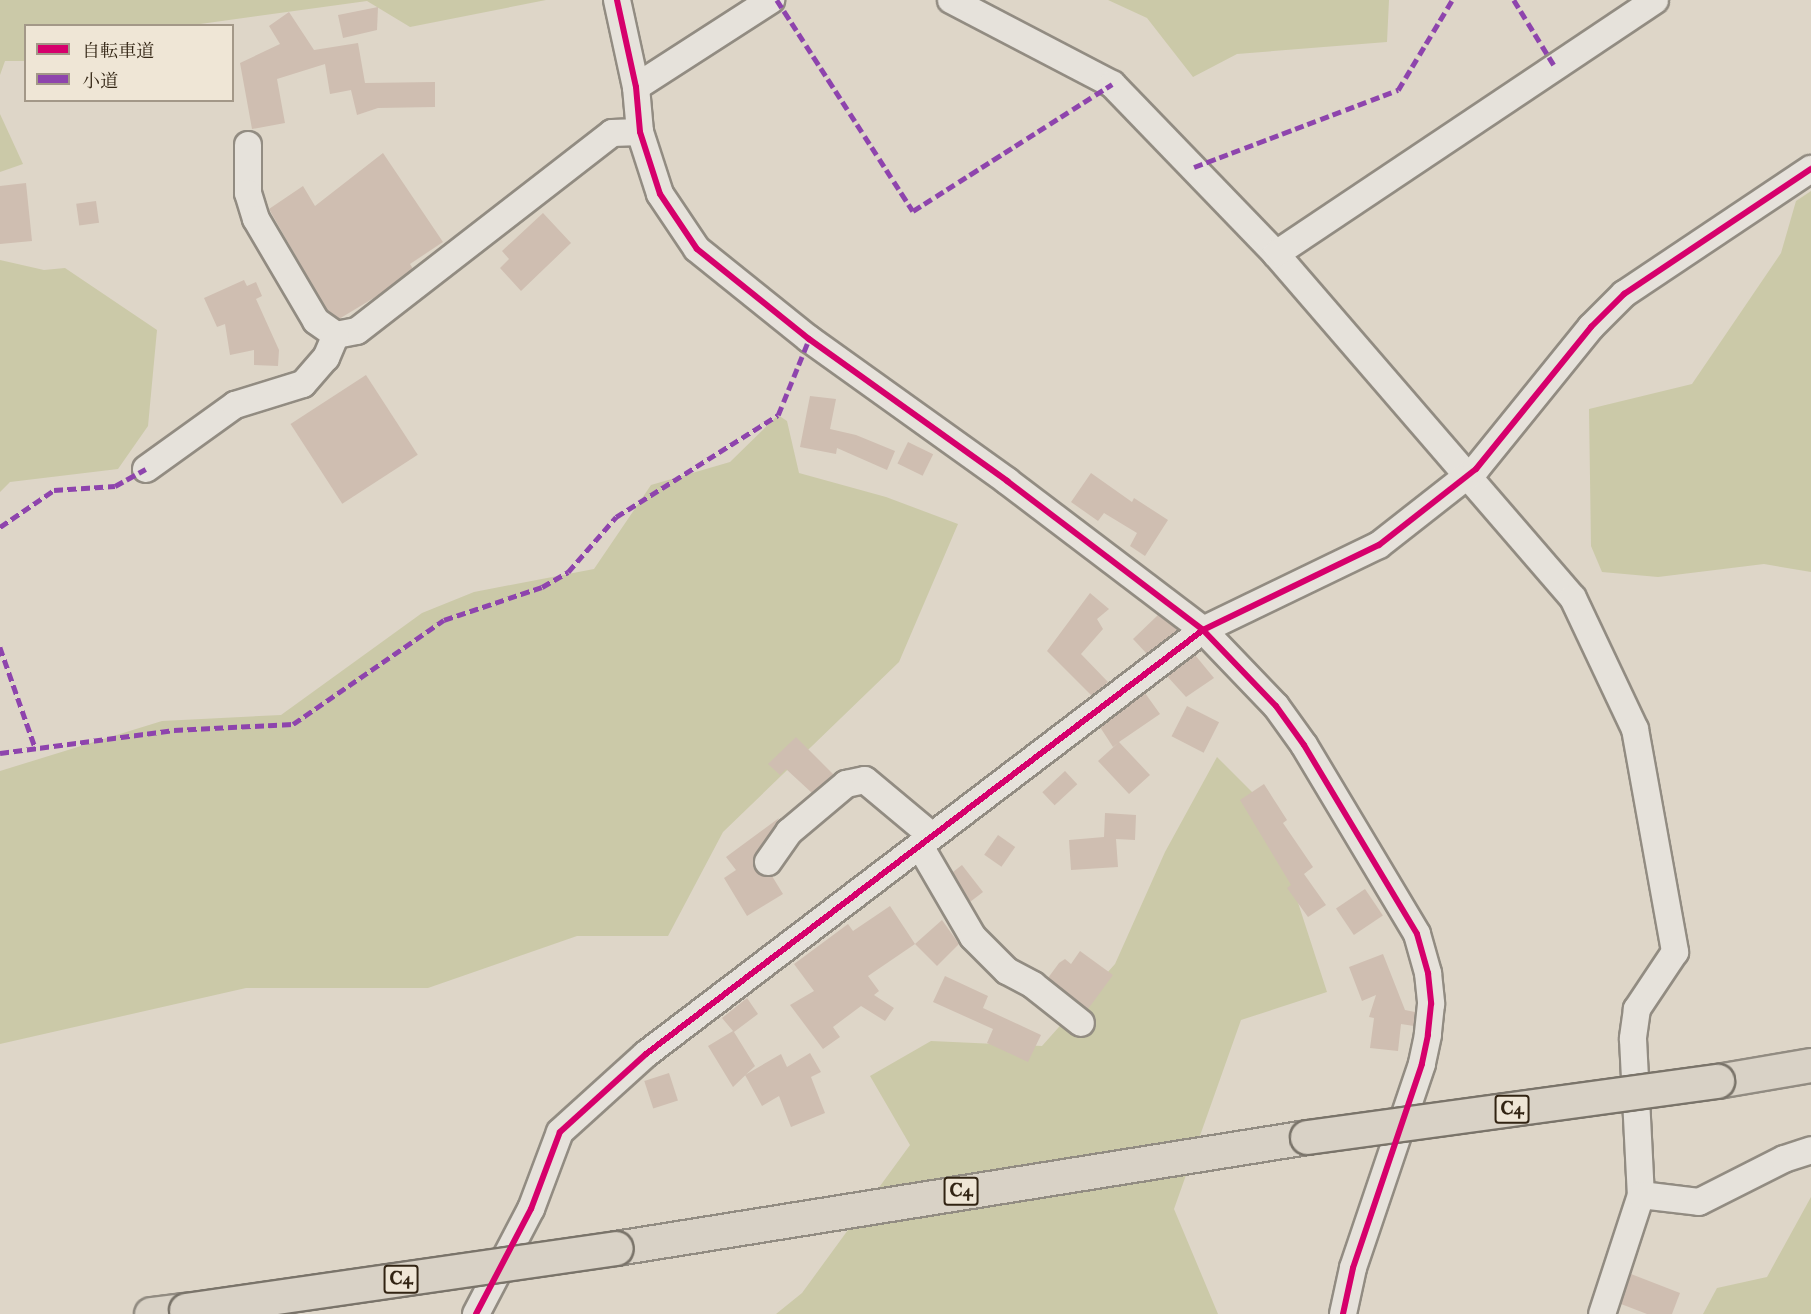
<!DOCTYPE html>
<meta charset="utf-8">
<style>
body{margin:0}
#map{position:relative;width:1811px;height:1314px;overflow:hidden;background:#ded6c8;font-family:"IM FELL Double Pica","Noto Serif JP",serif}
div>[style]{position:absolute}
.green>*{inset:0;background:#cbc9a8}
.building>*{inset:0;background:#cfbeb1;transform-origin:0 0}
.roads{filter:drop-shadow(2px 0 #928c82) drop-shadow(-2px 0 #928c82) drop-shadow(0 2px #928c82) drop-shadow(0 -2px #928c82)}
.minor>*{height:26px;margin:-13px;padding:0 13px;transform-origin:13px;border-radius:13px;background:#e6e2db}
.highway>*{height:33px;margin:-16.5px;padding:0 16.5px;transform-origin:16.5px;border-radius:16.5px;background:#d9d2c6}
.bridges{filter:drop-shadow(2px 0 #7a746a) drop-shadow(-2px 0 #7a746a) drop-shadow(0 2px #7a746a) drop-shadow(0 -2px #7a746a)}
.highway-bridge>*{height:33px;margin:-16.5px;padding:0 16.5px;transform-origin:16.5px;border-radius:16.5px;background:#d9d2c6}
.quiet>*{height:4.5px;margin-top:-2.25px;transform-origin:0;background:repeating-linear-gradient(90deg,#8e44ad 0 9px,transparent 0 13.5px)}
.cycleway>*{height:6px;margin:-3px;padding:0 3px;transform-origin:3px;border-radius:3px;background:#d6006c}
span{translate:-50% -50%;white-space:nowrap;text-align:center;line-height:1.15;-webkit-text-stroke:5px #efe6d6;paint-order:stroke}
.shield-label span{padding:2px 4px;background:#efe6d6;border:2px solid;border-radius:4px;-webkit-text-stroke-width:0}
.shield-label{font-size:18px;color:#322413;font-weight:700}
.legend{position:absolute;left:24px;top:24px;width:210px;height:78px;box-sizing:border-box;background:#efe6d6;border:2px solid #a39888;margin:0;padding:8px 10px;list-style:none;font-size:18px;color:#322413}
.legend li{display:flex;align-items:center;gap:12px;height:30px}
.legend b{width:30px;border:2px solid #a39888}
</style>
<div id="map">
<div class="green">
<div style="clip-path:polygon(0 0,546px 0,410px 27px,367px 1px,193px 25px,26px 26px,25px 61px,5px 61px,0 75px)"></div>
<div style="clip-path:polygon(1108px 0,1389px 0,1387px 42px,1237px 54px,1193px 77px,1147px 18px)"></div>
<div style="clip-path:polygon(0 114px,23px 164px,0 172px)"></div>
<div style="clip-path:polygon(1811px 191px,1811px 572px,1764px 564px,1658px 577px,1602px 572px,1591px 546px,1589px 409px,1692px 384px,1781px 253px,1796px 201px)"></div>
<div style="clip-path:polygon(0 260px,44px 270px,65px 268px,157px 330px,148px 426px,118px 469px,10px 482px,0 492px)"></div>
<div style="clip-path:polygon(778px 415px,787px 421px,799px 473px,886px 497px,958px 524px,899px 662px,723px 832px,668px 936px,577px 936px,428px 988px,246px 988px,0 1044px,0 771px,162px 721px,281px 715px,422px 613px,474px 592px,594px 569px,651px 485px,730px 462px)"></div>
<div style="clip-path:polygon(1217px 757px,1267px 807px,1327px 992px,1241px 1020px,1174px 1209px,1218px 1314px,776px 1314px,802px 1293px,910px 1145px,870px 1076px,931px 1041px,1042px 1046px,1115px 964px,1165px 852px)"></div>
<div style="clip-path:polygon(1811px 1197px,1811px 1314px,1703px 1314px,1717px 1288px,1767px 1277px)"></div>
</div>
<div class="building">
<div style="clip-path:polygon(378px 7px,377px 30px,343px 38px,338px 15px)"></div>
<div style="clip-path:polygon(289px 12px,314px 50px,358px 43px,365px 83px,435px 82px,435px 107px,378px 108px,357px 115px,351px 90px,330px 94px,325px 64px,277px 79px,285px 123px,252px 129px,240px 63px,280px 44px,269px 26px)"></div>
<div style="clip-path:polygon(383px 153px,443px 242px,410px 264px,413px 269px,382px 293px,339px 319px,327px 311px,269px 209px,303px 186px,315px 206px)"></div>
<div style="clip-path:polygon(26px 183px,32px 241px,0 244px,0 186px)"></div>
<div style="left:96px;top:201px;width:22px;height:20px;rotate:82deg"></div>
<div style="clip-path:polygon(543px 213px,571px 243px,521px 291px,500px 268px,509px 259px,502px 251px)"></div>
<div style="clip-path:polygon(244px 280px,247px 286px,256px 282px,262px 296px,256px 299px,279px 350px,278px 366px,254px 365px,254px 350px,230px 355px,225px 324px,217px 327px,204px 298px)"></div>
<div style="left:366px;top:375px;width:95px;height:90px;rotate:57deg"></div>
<div style="clip-path:polygon(810px 396px,836px 399px,830px 429px,856px 435px,895px 451px,887px 470px,837px 448px,836px 454px,800px 447px)"></div>
<div style="left:908px;top:442px;width:28px;height:24px;rotate:26deg"></div>
<div style="clip-path:polygon(1091px 473px,1132px 502px,1134px 498px,1168px 520px,1145px 556px,1130px 546px,1137px 533px,1104px 513px,1098px 521px,1071px 502px)"></div>
<div style="clip-path:polygon(1090px 593px,1109px 609px,1097px 619px,1103px 629px,1081px 654px,1108px 682px,1092px 696px,1047px 651px)"></div>
<div style="clip-path:polygon(1158px 615px,1178px 630px,1147px 654px,1133px 639px)"></div>
<div style="clip-path:polygon(1195px 655px,1214px 678px,1186px 697px,1167px 676px)"></div>
<div style="clip-path:polygon(1145px 693px,1160px 714px,1119px 742px,1150px 775px,1129px 794px,1098px 761px,1118px 743px,1113px 747px,1100px 727px)"></div>
<div style="left:1187px;top:706px;width:36px;height:34px;rotate:27deg"></div>
<div style="clip-path:polygon(796px 737px,834px 775px,812px 793px,786px 769px,780px 775px,768px 764px)"></div>
<div style="left:1065px;top:771px;width:18px;height:31px;rotate:47deg"></div>
<div style="clip-path:polygon(1264px 784px,1287px 820px,1283px 823px,1313px 867px,1304px 874px,1326px 905px,1308px 917px,1287px 888px,1291px 885px,1240px 800px)"></div>
<div style="clip-path:polygon(1105px 813px,1136px 815px,1135px 840px,1116px 839px,1118px 867px,1071px 870px,1069px 840px,1104px 837px)"></div>
<div style="clip-path:polygon(779px 818px,753px 861px,759px 874px,772px 876px,783px 894px,747px 916px,724px 878px,736px 870px,726px 857px)"></div>
<div style="left:998px;top:835px;width:21px;height:24px;rotate:35deg"></div>
<div style="clip-path:polygon(962px 865px,983px 892px,970px 902px,953px 872px)"></div>
<div style="left:1365px;top:889px;width:32px;height:35px;rotate:56deg"></div>
<div style="clip-path:polygon(890px 906px,915px 944px,868px 976px,879px 991px,874px 995px,894px 1008px,885px 1021px,861px 1006px,833px 1027px,840px 1037px,823px 1049px,790px 1005px,814px 991px,794px 964px,848px 924px,853px 931px)"></div>
<div style="clip-path:polygon(942px 920px,959px 944px,937px 966px,915px 944px)"></div>
<div style="clip-path:polygon(1080px 951px,1113px 975px,1088px 1009px,1048px 978px,1059px 963px,1065px 959px,1071px 964px)"></div>
<div style="clip-path:polygon(1383px 954px,1405px 1010px,1415px 1012px,1414px 1026px,1401px 1024px,1398px 1051px,1370px 1048px,1374px 1018px,1369px 1017px,1376px 995px,1362px 1001px,1349px 967px)"></div>
<div style="clip-path:polygon(945px 976px,988px 996px,983px 1008px,1041px 1035px,1028px 1062px,987px 1043px,993px 1029px,933px 1002px)"></div>
<div style="clip-path:polygon(747px 998px,758px 1014px,734px 1032px,755px 1066px,733px 1087px,708px 1046px,733px 1031px,722px 1018px)"></div>
<div style="clip-path:polygon(810px 1053px,821px 1072px,811px 1077px,825px 1113px,791px 1127px,779px 1096px,762px 1106px,745px 1075px,781px 1054px,787px 1067px)"></div>
<div style="left:669px;top:1073px;width:29px;height:26px;rotate:72deg"></div>
<div style="clip-path:polygon(1631px 1274px,1680px 1293px,1672px 1314px,1647px 1314px,1621px 1304px)"></div>
</div>
<div class="roads">
<div class="minor">
<div style="left:617px;top:0;width:89px;rotate:77.7deg"></div>
<div style="left:636px;top:87px;width:45px;rotate:84.9deg"></div>
<div style="left:640px;top:132px;width:65px;rotate:72.1deg"></div>
<div style="left:660px;top:194px;width:66px;rotate:56.1deg"></div>
<div style="left:697px;top:249px;width:144px;rotate:38.8deg"></div>
<div style="left:809px;top:339px;width:244px;rotate:35.6deg"></div>
<div style="left:1007px;top:481px;width:246px;rotate:37.2deg"></div>
<div style="left:1203px;top:630px;width:105px;rotate:46.2deg"></div>
<div style="left:1276px;top:706px;width:48px;rotate:54.3deg"></div>
<div style="left:1304px;top:745px;width:220px;rotate:59.1deg"></div>
<div style="left:1417px;top:934px;width:41px;rotate:74.2deg"></div>
<div style="left:1428px;top:973px;width:31px;rotate:84deg"></div>
<div style="left:1431px;top:1004px;width:31px;rotate:96deg"></div>
<div style="left:1428px;top:1035px;width:30px;rotate:102deg"></div>
<div style="left:1422px;top:1064px;width:215px;rotate:108.7deg"></div>
<div style="left:1353px;top:1268px;width:47px;rotate:102.3deg"></div>
<div style="left:951px;top:0;width:182px;rotate:27.6deg"></div>
<div style="left:1112px;top:84px;width:236px;rotate:46deg"></div>
<div style="left:1276px;top:254px;width:454px;rotate:49.2deg"></div>
<div style="left:1573px;top:598px;width:145px;rotate:64.7deg"></div>
<div style="left:1635px;top:729px;width:227px;rotate:79.8deg"></div>
<div style="left:1675px;top:952px;width:69px;rotate:123.7deg"></div>
<div style="left:1637px;top:1009px;width:30px;rotate:98deg"></div>
<div style="left:1633px;top:1039px;width:156px;rotate:87.1deg"></div>
<div style="left:1641px;top:1195px;width:125px;rotate:108.1deg"></div>
<div style="left:636px;top:87px;width:161px;rotate:-32.8deg"></div>
<div style="left:248px;top:145px;width:48px;rotate:90deg"></div>
<div style="left:248px;top:193px;width:27px;rotate:73deg"></div>
<div style="left:256px;top:219px;width:118px;rotate:59.5deg"></div>
<div style="left:316px;top:321px;width:24px;rotate:35deg"></div>
<div style="left:336px;top:335px;width:21px;rotate:-11deg"></div>
<div style="left:357px;top:331px;width:323px;rotate:-37.8deg"></div>
<div style="left:612px;top:133px;width:28px;rotate:-2deg"></div>
<div style="left:1276px;top:254px;width:456px;rotate:-33.8deg"></div>
<div style="left:146px;top:469px;width:110px;rotate:-35.7deg"></div>
<div style="left:235px;top:405px;width:71px;rotate:-17.2deg"></div>
<div style="left:303px;top:384px;width:35px;rotate:-49deg"></div>
<div style="left:326px;top:358px;width:25px;rotate:-67deg"></div>
<div style="left:920px;top:846px;width:105px;rotate:59.8deg"></div>
<div style="left:973px;top:937px;width:48px;rotate:45deg"></div>
<div style="left:1007px;top:971px;width:30px;rotate:28deg"></div>
<div style="left:1033px;top:985px;width:61px;rotate:38.4deg"></div>
<div style="left:768px;top:862px;width:37px;rotate:-55deg"></div>
<div style="left:789px;top:832px;width:75px;rotate:-40.1deg"></div>
<div style="left:846px;top:784px;width:19px;rotate:-12deg"></div>
<div style="left:865px;top:780px;width:87px;rotate:39.9deg"></div>
<div style="left:1641px;top:1195px;width:58px;rotate:6.9deg"></div>
<div style="left:1699px;top:1202px;width:95px;rotate:-26.8deg"></div>
<div style="left:1784px;top:1159px;width:28px;rotate:-18deg"></div>
<div style="left:476px;top:1314px;width:119px;rotate:-62.4deg"></div>
<div style="left:531px;top:1209px;width:82px;rotate:-69.4deg"></div>
<div style="left:560px;top:1132px;width:116px;rotate:-42.2deg"></div>
<div style="left:646px;top:1054px;width:700px;rotate:-37.28deg"></div>
<div style="left:1203px;top:630px;width:195px;rotate:-25.8deg"></div>
<div style="left:1379px;top:545px;width:123px;rotate:-38.1deg"></div>
<div style="left:1476px;top:469px;width:183px;rotate:-51deg"></div>
<div style="left:1591px;top:327px;width:47px;rotate:-45deg"></div>
<div style="left:1624px;top:294px;width:225px;rotate:-33.8deg"></div>
</div>
<div class="highway">
<div style="left:1717px;top:1081px;width:95px;rotate:-9.7deg"></div>
<div style="left:616px;top:1248px;width:700px;rotate:-9.13deg"></div>
<div style="left:151px;top:1314px;width:35px;rotate:-7deg"></div>
</div>
</div>
<div class="bridges">
<div class="highway-bridge">
<div style="left:1307px;top:1137px;width:414px;rotate:-7.8deg"></div>
<div style="left:186px;top:1310px;width:434px;rotate:-8.2deg"></div>
</div>
</div>
<div class="quiet">
<div style="left:777px;top:0;width:251px;rotate:57.2deg"></div>
<div style="left:913px;top:211px;width:236px;rotate:-32.5deg"></div>
<div style="left:1514px;top:0;width:76px;rotate:58.4deg"></div>
<div style="left:1194px;top:167px;width:218px;rotate:-20.7deg"></div>
<div style="left:1398px;top:90px;width:105px;rotate:-59deg"></div>
<div style="left:0;top:527px;width:65px;rotate:-34.4deg"></div>
<div style="left:54px;top:490px;width:61px;rotate:-3.8deg"></div>
<div style="left:115px;top:486px;width:35px;rotate:-29deg"></div>
<div style="left:0;top:647px;width:106px;rotate:70.7deg"></div>
<div style="left:0;top:753px;width:176px;rotate:-7.5deg"></div>
<div style="left:174px;top:730px;width:119px;rotate:-2.9deg"></div>
<div style="left:293px;top:724px;width:183px;rotate:-34.6deg"></div>
<div style="left:444px;top:620px;width:103px;rotate:-18.6deg"></div>
<div style="left:542px;top:587px;width:30px;rotate:-30deg"></div>
<div style="left:568px;top:572px;width:73px;rotate:-48.9deg"></div>
<div style="left:616px;top:517px;width:191px;rotate:-32.2deg"></div>
<div style="left:778px;top:415px;width:82px;rotate:-67.8deg"></div>
</div>
<div class="cycleway">
<div style="left:617px;top:0;width:89px;rotate:77.7deg"></div>
<div style="left:636px;top:87px;width:45px;rotate:84.9deg"></div>
<div style="left:640px;top:132px;width:65px;rotate:72.1deg"></div>
<div style="left:660px;top:194px;width:66px;rotate:56.1deg"></div>
<div style="left:697px;top:249px;width:144px;rotate:38.8deg"></div>
<div style="left:809px;top:339px;width:244px;rotate:35.6deg"></div>
<div style="left:1007px;top:481px;width:246px;rotate:37.2deg"></div>
<div style="left:1203px;top:630px;width:105px;rotate:46.2deg"></div>
<div style="left:1276px;top:706px;width:48px;rotate:54.3deg"></div>
<div style="left:1304px;top:745px;width:220px;rotate:59.1deg"></div>
<div style="left:1417px;top:934px;width:41px;rotate:74.2deg"></div>
<div style="left:1428px;top:973px;width:31px;rotate:84deg"></div>
<div style="left:1431px;top:1004px;width:31px;rotate:96deg"></div>
<div style="left:1428px;top:1035px;width:30px;rotate:102deg"></div>
<div style="left:1422px;top:1064px;width:215px;rotate:108.7deg"></div>
<div style="left:1353px;top:1268px;width:47px;rotate:102.3deg"></div>
<div style="left:476px;top:1314px;width:119px;rotate:-62.4deg"></div>
<div style="left:531px;top:1209px;width:82px;rotate:-69.4deg"></div>
<div style="left:560px;top:1132px;width:116px;rotate:-42.2deg"></div>
<div style="left:646px;top:1054px;width:700px;rotate:-37.28deg"></div>
<div style="left:1203px;top:630px;width:195px;rotate:-25.8deg"></div>
<div style="left:1379px;top:545px;width:123px;rotate:-38.1deg"></div>
<div style="left:1476px;top:469px;width:183px;rotate:-51deg"></div>
<div style="left:1591px;top:327px;width:47px;rotate:-45deg"></div>
<div style="left:1624px;top:294px;width:225px;rotate:-33.8deg"></div>
</div>
<div class="shield-label">
<span style="left:1512px;top:1109px">C4</span>
<span style="left:961px;top:1191px">C4</span>
<span style="left:401px;top:1279px">C4</span>
</div>
<ul class="legend">
<li><b style="height:8px;background:#d6006c"></b>自転車道</li>
<li><b style="height:8px;background:#8e44ad"></b>小道</li>
</ul>
</div>
